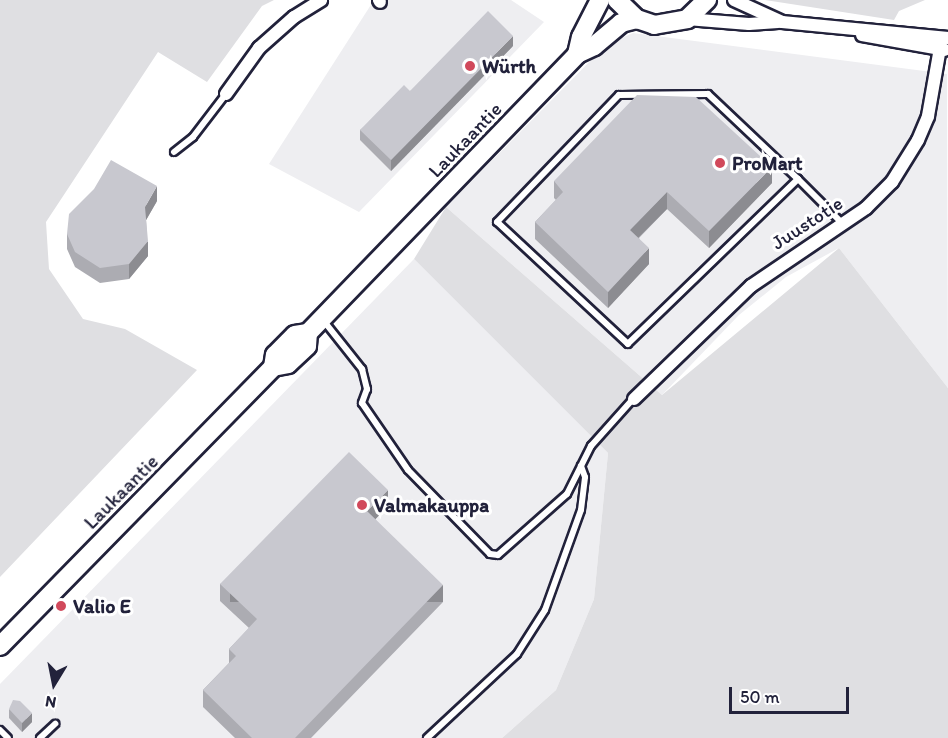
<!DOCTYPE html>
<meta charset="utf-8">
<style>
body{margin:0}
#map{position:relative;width:948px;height:738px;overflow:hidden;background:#fff;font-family:Itim,sans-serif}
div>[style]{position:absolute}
.built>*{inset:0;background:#eeeef1}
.green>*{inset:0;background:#dfdfe2}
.roads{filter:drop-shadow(2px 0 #22223b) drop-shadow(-2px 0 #22223b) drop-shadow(0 2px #22223b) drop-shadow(0 -2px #22223b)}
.service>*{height:6px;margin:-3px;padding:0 3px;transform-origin:3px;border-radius:3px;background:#fff}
.minor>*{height:12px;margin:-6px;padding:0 6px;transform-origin:6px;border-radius:6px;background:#fff}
.secondary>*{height:18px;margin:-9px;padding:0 9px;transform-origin:9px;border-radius:9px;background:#fff}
.wall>*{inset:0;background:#acacb2}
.shaded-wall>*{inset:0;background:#8c8c91;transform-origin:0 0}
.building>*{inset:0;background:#c8c8cf}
.dots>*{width:16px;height:16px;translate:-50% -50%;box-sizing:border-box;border:3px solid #fff;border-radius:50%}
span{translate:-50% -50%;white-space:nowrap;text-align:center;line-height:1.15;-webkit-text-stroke:6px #fff;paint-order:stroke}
.poi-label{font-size:20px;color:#22223b;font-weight:700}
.left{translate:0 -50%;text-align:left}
.street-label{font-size:20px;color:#22223b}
.north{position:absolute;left:24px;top:654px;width:60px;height:60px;-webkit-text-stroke:4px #fff;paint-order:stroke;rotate:190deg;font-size:16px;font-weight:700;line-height:24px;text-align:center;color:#22223b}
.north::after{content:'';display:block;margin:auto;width:21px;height:27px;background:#22223b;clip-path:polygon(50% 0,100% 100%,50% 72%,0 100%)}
.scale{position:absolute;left:729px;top:687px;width:120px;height:27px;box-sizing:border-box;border:3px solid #22223b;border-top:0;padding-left:8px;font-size:18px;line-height:21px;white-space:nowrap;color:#22223b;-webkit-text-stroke:4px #fff;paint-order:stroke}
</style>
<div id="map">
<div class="built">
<div style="clip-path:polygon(374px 0,511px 0,544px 22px,359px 212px,269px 164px)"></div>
<div style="clip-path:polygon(633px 33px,947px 74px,948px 388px,839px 248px,786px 277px,739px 315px,662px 395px,446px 207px,606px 45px)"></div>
<div style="clip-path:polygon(414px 259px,608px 453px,594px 599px,556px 690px,502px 738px,0 738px,0 684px)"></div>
</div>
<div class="green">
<div style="clip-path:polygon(0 0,274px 0,262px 6px,207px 82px,158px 52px,46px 222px,49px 269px,83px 319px,125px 329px,197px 370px,0 577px)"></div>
<div style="clip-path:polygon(765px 0,925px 0,899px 11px,894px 20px)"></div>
<div style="clip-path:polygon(446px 207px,662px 395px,839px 248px,948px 388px,948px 738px,502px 738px,556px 690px,594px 599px,608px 453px,414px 259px)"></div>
</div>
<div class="roads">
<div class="service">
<div style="left:174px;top:152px;width:24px;rotate:-38deg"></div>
<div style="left:193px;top:137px;width:54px;rotate:-52.5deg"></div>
<div style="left:798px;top:179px;width:237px;rotate:135.9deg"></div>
<div style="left:628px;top:344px;width:179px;rotate:-137deg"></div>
<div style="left:497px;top:222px;width:176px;rotate:-46.2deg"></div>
<div style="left:619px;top:95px;width:89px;rotate:-0.6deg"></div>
<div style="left:708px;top:94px;width:124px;rotate:43.4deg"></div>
<div style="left:798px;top:179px;width:62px;rotate:45deg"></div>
<div style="left:323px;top:320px;width:63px;rotate:51.5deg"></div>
<div style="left:362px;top:369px;width:21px;rotate:76deg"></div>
<div style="left:367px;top:389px;width:15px;rotate:110deg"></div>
<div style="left:362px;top:403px;width:81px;rotate:55.5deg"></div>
<div style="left:408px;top:470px;width:117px;rotate:45.7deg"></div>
<div style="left:490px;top:554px;width:8px;rotate:7deg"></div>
<div style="left:498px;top:555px;width:92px;rotate:-41.5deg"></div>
<div style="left:567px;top:494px;width:54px;rotate:-63.4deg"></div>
<div style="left:591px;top:446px;width:63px;rotate:-48.2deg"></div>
<div style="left:0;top:730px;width:11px;rotate:45deg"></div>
<div style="left:40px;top:738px;width:21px;rotate:-43deg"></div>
<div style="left:427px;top:738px;width:123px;rotate:-43deg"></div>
<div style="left:517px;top:654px;width:52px;rotate:-57.5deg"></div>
<div style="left:545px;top:610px;width:106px;rotate:-70.2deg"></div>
<div style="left:581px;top:510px;width:33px;rotate:-83deg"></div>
<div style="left:585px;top:477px;width:12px;rotate:-110deg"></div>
</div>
<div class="minor">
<div style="left:379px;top:0;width:2px;rotate:63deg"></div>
<div style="left:734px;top:0;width:53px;rotate:24.6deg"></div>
<div style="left:782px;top:22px;width:167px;rotate:5.5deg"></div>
<div style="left:687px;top:19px;width:62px;rotate:4.6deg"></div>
<div style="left:749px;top:24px;width:29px;rotate:-4deg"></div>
<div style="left:862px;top:35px;width:84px;rotate:10.2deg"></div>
<div style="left:226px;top:94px;width:57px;rotate:-54.3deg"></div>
<div style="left:259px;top:48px;width:47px;rotate:-41.5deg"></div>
<div style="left:294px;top:17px;width:32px;rotate:-32deg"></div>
<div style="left:634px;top:399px;width:163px;rotate:-44deg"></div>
<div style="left:751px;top:286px;width:139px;rotate:-34.1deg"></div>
<div style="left:866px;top:208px;width:37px;rotate:-45deg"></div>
<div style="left:892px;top:182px;width:49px;rotate:-58.2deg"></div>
<div style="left:918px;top:140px;width:26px;rotate:-67deg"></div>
<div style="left:928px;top:116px;width:75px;rotate:-80deg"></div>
</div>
<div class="secondary">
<div style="left:617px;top:0;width:28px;rotate:44deg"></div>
<div style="left:637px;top:19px;width:18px;rotate:19deg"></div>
<div style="left:654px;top:25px;width:34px;rotate:-10deg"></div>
<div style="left:687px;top:19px;width:28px;rotate:-44deg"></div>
<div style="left:577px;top:54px;width:17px;rotate:-77deg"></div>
<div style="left:581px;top:37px;width:42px;rotate:-62.8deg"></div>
<div style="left:273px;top:367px;width:12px;rotate:-81deg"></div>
<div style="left:275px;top:355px;width:28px;rotate:-45deg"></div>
<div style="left:295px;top:335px;width:13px;rotate:-9deg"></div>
<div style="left:308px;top:333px;width:388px;rotate:-46deg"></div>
<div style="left:577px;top:54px;width:19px;rotate:-25deg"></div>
<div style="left:594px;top:46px;width:35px;rotate:-40deg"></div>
<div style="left:621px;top:23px;width:16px;rotate:-14deg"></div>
<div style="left:0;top:646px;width:390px;rotate:-45.6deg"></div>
<div style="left:273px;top:367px;width:15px;rotate:-11deg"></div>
<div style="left:288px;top:364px;width:26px;rotate:-43deg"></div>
<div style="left:307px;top:346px;width:13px;rotate:-86deg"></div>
</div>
</div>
<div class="wall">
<div style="clip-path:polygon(513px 46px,391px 171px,360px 140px,360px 130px,410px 91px)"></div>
<div style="clip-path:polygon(554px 181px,772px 183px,709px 248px,667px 209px,639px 238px,649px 264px,608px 308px,535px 239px,535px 222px,556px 200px,554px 198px)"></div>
<div style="clip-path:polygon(157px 201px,146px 220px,148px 256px,129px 279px,100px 283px,75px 267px,67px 249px,67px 234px)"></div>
<div style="clip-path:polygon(388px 506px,375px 519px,443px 602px,311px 738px,235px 738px,203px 707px,203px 690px,229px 663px,229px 649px,249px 628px,220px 601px,220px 584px)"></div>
<div style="clip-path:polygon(9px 709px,32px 722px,22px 732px,9px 718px)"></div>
</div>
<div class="shaded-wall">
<div style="clip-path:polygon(513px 36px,513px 46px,391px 171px,391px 160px)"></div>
<div style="clip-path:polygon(772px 167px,772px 183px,709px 248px,709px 231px)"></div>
<div style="clip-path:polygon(157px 186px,157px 201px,145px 222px,145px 207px)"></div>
<div style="clip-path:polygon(667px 192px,667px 209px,630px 246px,630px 230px)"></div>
<div style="clip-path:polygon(148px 241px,148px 256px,129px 279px,129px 264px)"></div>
<div style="clip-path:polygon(649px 248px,649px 264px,608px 308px,608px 292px)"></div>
<div style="clip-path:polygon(388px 490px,388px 506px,367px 528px,367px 511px)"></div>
<div style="left:443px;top:585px;width:17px;height:213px;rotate:90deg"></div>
<div style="clip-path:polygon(32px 713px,32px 722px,22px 732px,22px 723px)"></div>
</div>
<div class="building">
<div style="clip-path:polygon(488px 11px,513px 36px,391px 160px,360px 130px,404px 85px,410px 91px)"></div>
<div style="clip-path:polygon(637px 95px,696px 97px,772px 167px,709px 231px,667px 192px,630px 230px,649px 248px,608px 292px,535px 222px,563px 192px,554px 181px)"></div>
<div style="clip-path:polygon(111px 160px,157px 186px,145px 207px,148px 241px,129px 264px,100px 268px,75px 252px,67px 234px,69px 214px,94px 189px)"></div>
<div style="clip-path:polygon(349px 452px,388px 490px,367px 511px,443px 585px,295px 738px,252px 738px,203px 690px,236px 656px,229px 649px,257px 619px,220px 584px)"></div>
<div style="clip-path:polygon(13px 700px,20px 701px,32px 713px,22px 723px,9px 709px)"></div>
</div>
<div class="dots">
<div style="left:470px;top:66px;background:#d1495b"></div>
<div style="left:720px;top:163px;background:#d1495b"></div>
<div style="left:362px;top:505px;background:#d1495b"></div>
<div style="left:61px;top:606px;background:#d1495b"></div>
</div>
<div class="poi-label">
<span class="left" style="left:482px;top:66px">Würth</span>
<span class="left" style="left:732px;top:163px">ProMart</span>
<span class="left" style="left:374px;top:505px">Valmakauppa</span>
<span class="left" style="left:73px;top:606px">Valio E</span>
</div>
<div class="street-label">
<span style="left:465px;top:140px;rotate:-46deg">Laukaantie</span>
<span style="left:807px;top:223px;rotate:-33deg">Juustotie</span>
<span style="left:121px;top:492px;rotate:-45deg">Laukaantie</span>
</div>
<div class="north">N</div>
<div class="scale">50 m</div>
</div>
